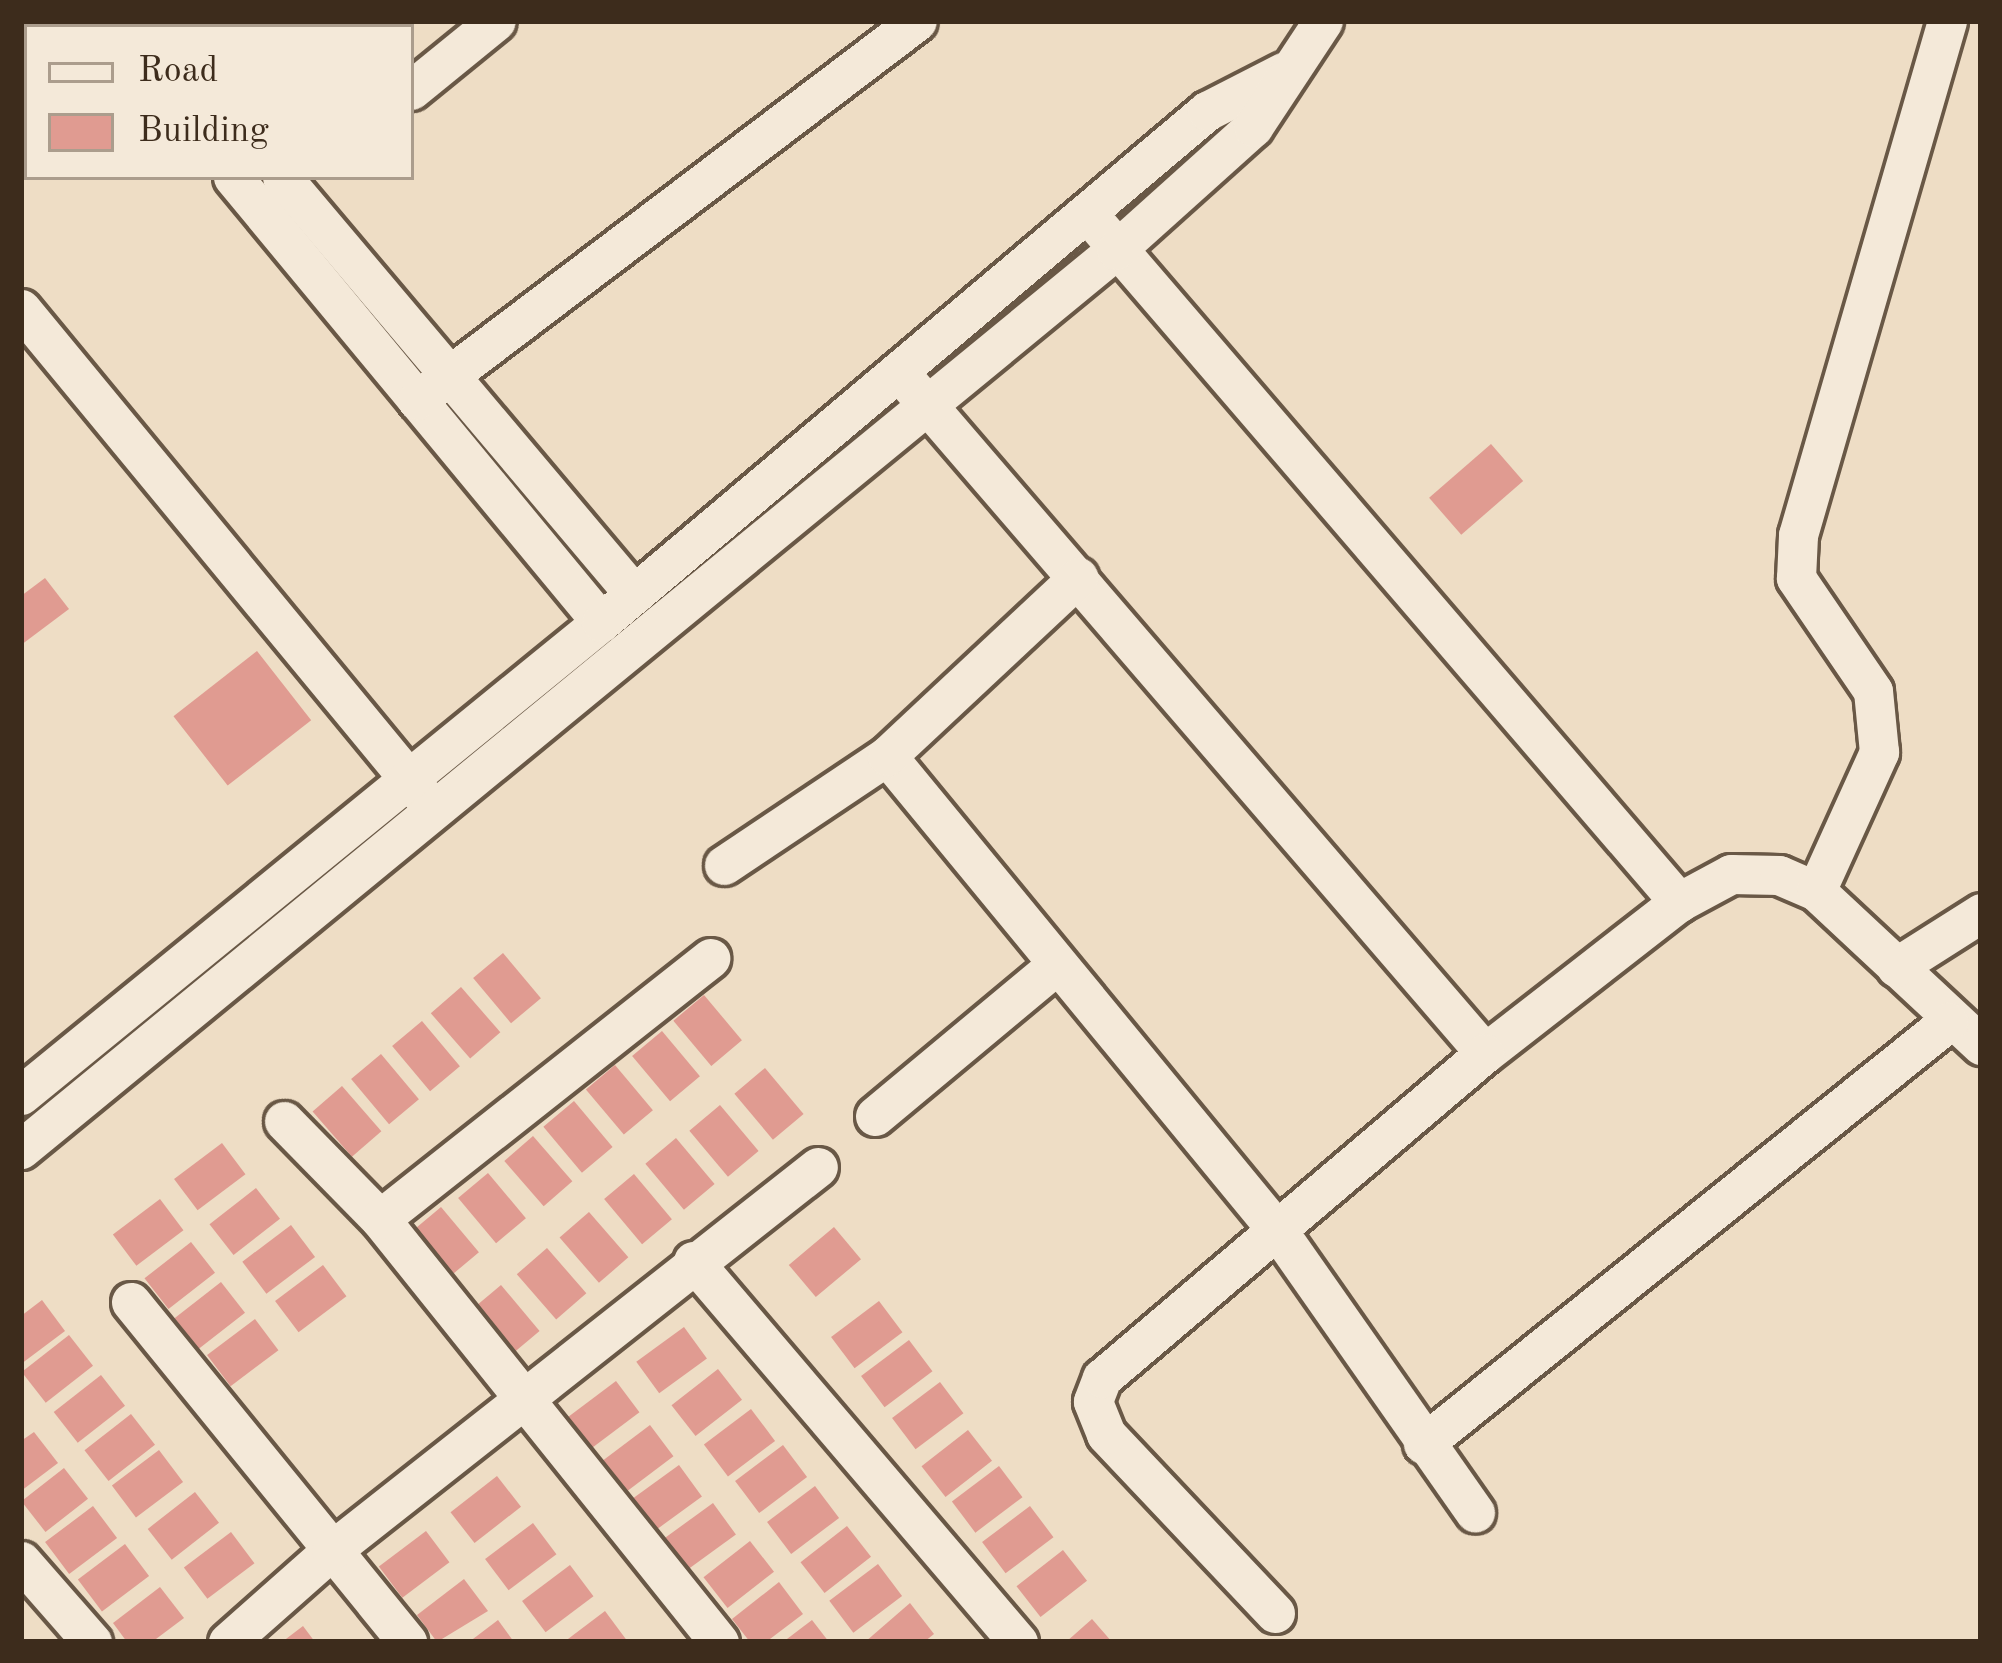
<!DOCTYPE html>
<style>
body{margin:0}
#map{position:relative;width:2002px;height:1663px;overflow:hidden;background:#eeddc5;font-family:"Old Standard TT",serif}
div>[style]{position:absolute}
.building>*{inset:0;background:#e09b91;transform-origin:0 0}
.roads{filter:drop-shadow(3px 0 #695846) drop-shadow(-3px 0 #695846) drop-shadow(0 3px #695846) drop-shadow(0 -3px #695846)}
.minor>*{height:39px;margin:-19.5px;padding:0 19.5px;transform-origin:19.5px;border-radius:19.5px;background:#f4e9d9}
span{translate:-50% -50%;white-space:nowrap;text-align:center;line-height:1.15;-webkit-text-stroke:9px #f4e9d9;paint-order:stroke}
.frame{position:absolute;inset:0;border:24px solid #3d2c1c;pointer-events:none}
.legend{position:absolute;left:24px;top:24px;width:390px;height:156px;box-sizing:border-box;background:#f4e9d9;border:3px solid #ab9d8d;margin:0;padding:15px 21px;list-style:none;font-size:36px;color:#3d2c1c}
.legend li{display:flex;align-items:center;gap:24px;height:60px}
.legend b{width:60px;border:3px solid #ab9d8d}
</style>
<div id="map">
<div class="building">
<div style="left:1491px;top:444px;width:49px;height:82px;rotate:49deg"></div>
<div style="clip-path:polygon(45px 578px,69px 609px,21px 645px,21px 596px)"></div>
<div style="left:257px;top:651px;width:88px;height:106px;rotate:52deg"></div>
<div style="left:503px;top:953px;width:59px;height:39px;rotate:50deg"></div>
<div style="left:461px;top:987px;width:60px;height:40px;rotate:49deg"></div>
<div style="left:704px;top:995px;width:59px;height:40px;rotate:50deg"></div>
<div style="left:422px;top:1021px;width:59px;height:39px;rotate:50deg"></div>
<div style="left:662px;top:1031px;width:59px;height:39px;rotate:50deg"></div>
<div style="left:381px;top:1054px;width:59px;height:39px;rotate:50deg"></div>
<div style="left:615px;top:1065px;width:59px;height:38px;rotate:50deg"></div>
<div style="left:765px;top:1068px;width:60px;height:40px;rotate:50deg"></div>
<div style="left:342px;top:1086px;width:60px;height:39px;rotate:49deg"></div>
<div style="left:574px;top:1101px;width:60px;height:40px;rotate:50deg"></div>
<div style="left:720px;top:1105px;width:60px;height:40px;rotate:50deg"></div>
<div style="left:533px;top:1136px;width:60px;height:38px;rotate:49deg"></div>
<div style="left:676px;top:1138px;width:60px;height:40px;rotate:50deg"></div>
<div style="left:222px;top:1143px;width:39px;height:60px;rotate:53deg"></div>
<div style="left:488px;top:1173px;width:59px;height:39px;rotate:50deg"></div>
<div style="left:634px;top:1174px;width:59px;height:39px;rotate:50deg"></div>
<div style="left:256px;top:1188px;width:39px;height:59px;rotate:52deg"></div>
<div style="left:160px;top:1199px;width:39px;height:59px;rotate:53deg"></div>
<div style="left:441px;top:1207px;width:59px;height:40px;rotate:50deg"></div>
<div style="left:589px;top:1212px;width:60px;height:39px;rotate:49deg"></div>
<div style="left:291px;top:1225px;width:40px;height:61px;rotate:53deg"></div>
<div style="left:834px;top:1227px;width:42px;height:59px;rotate:50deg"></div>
<div style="left:191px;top:1242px;width:39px;height:59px;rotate:52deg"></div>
<div style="left:547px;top:1248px;width:60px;height:40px;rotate:49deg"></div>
<div style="left:323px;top:1265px;width:39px;height:60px;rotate:53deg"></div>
<div style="left:221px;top:1282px;width:39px;height:59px;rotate:52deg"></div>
<div style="left:501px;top:1285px;width:60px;height:40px;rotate:50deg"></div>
<div style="clip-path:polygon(42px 1300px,65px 1331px,21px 1364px,21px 1316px)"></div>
<div style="left:879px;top:1301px;width:39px;height:60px;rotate:53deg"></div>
<div style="left:255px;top:1319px;width:39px;height:60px;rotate:53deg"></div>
<div style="left:684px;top:1327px;width:39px;height:59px;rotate:54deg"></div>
<div style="left:69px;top:1335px;width:39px;height:60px;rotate:52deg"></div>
<div style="left:909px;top:1340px;width:39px;height:60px;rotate:53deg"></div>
<div style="left:718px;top:1369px;width:39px;height:59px;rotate:52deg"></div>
<div style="left:101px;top:1375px;width:39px;height:60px;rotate:52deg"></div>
<div style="left:616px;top:1381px;width:39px;height:60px;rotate:53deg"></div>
<div style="left:940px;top:1382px;width:39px;height:60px;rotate:53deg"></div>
<div style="left:751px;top:1409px;width:40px;height:59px;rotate:53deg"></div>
<div style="left:131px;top:1414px;width:39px;height:59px;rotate:52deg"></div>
<div style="left:650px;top:1425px;width:39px;height:59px;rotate:53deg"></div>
<div style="left:968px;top:1430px;width:39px;height:59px;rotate:52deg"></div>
<div style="clip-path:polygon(34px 1432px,58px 1463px,21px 1491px,21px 1441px)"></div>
<div style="left:783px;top:1445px;width:40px;height:60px;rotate:53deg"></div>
<div style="left:159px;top:1450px;width:40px;height:59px;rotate:53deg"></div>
<div style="left:679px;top:1465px;width:39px;height:61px;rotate:54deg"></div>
<div style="left:999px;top:1466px;width:39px;height:59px;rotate:53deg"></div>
<div style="left:64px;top:1468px;width:39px;height:54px;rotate:52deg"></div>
<div style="left:497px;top:1476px;width:39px;height:59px;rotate:52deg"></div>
<div style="left:815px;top:1486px;width:40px;height:60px;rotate:53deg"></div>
<div style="left:195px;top:1492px;width:39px;height:60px;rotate:52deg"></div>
<div style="left:713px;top:1503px;width:39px;height:60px;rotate:54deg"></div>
<div style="left:93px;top:1506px;width:40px;height:60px;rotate:53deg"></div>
<div style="left:1030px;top:1506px;width:39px;height:60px;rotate:53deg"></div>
<div style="left:533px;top:1523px;width:39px;height:60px;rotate:53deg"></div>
<div style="left:847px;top:1526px;width:39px;height:59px;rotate:52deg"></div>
<div style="left:426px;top:1531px;width:39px;height:59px;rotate:53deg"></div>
<div style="left:231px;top:1532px;width:39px;height:59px;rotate:53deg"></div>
<div style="left:750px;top:1541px;width:39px;height:59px;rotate:52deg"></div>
<div style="left:125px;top:1544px;width:40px;height:59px;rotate:53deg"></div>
<div style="left:1063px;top:1550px;width:39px;height:59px;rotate:52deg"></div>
<div style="left:878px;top:1564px;width:40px;height:61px;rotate:53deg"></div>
<div style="left:570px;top:1565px;width:39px;height:60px;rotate:53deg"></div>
<div style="clip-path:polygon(464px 1579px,488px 1611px,437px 1642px,417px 1615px)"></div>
<div style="clip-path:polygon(779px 1582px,803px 1614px,766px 1642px,750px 1642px,732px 1619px)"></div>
<div style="clip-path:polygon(160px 1587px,184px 1618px,152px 1642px,127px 1642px,113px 1623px)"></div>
<div style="clip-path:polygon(910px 1603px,934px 1634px,924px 1642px,865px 1642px)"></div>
<div style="clip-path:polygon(605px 1611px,628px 1642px,564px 1642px)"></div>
<div style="clip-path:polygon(1092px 1619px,1112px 1642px,1066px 1642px)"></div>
<div style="clip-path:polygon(498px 1620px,514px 1642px,469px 1642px)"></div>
<div style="clip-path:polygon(812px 1620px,829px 1642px,783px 1642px)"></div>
<div style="clip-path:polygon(303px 1626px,315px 1642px,282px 1642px)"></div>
</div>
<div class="roads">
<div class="minor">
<div style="left:103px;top:21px;width:8px;rotate:50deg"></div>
<div style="left:157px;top:21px;width:7px;rotate:56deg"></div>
<div style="left:411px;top:90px;width:109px;rotate:-39.1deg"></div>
<div style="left:233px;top:177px;width:577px;rotate:50.41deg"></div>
<div style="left:282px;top:177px;width:546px;rotate:49.83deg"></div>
<div style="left:1100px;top:228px;width:889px;rotate:49.34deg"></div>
<div style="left:21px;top:309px;width:636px;rotate:50.48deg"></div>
<div style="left:911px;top:386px;width:880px;rotate:49.29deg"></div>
<div style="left:1485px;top:1053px;width:246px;rotate:-37.9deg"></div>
<div style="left:1679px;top:902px;width:59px;rotate:-28.3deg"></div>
<div style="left:1731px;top:874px;width:48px;rotate:1.2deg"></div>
<div style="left:1779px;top:875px;width:40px;rotate:23.4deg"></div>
<div style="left:1816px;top:891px;width:226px;rotate:43deg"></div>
<div style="left:417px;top:400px;width:627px;rotate:-37.16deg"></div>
<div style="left:887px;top:756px;width:619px;rotate:50.57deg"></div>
<div style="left:1280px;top:1234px;width:340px;rotate:55deg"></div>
<div style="left:724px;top:865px;width:196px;rotate:-33.8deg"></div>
<div style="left:887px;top:756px;width:262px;rotate:-43.1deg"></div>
<div style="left:1816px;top:891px;width:153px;rotate:-65.6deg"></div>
<div style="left:1879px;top:752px;width:61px;rotate:-95.6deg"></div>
<div style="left:1873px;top:691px;width:137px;rotate:-124.3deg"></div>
<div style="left:1796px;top:578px;width:43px;rotate:-87.3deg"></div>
<div style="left:1798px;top:535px;width:535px;rotate:-73.83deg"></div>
<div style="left:1896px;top:967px;width:101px;rotate:-32.4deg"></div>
<div style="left:21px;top:1095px;width:748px;rotate:-39.2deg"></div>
<div style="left:601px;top:622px;width:793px;rotate:-40.14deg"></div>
<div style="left:1207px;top:111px;width:85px;rotate:-27.2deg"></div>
<div style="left:875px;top:1116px;width:234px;rotate:-39.8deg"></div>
<div style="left:284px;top:1121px;width:137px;rotate:45.6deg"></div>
<div style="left:380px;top:1219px;width:542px;rotate:51.29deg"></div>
<div style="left:21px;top:1149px;width:1417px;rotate:-39.39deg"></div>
<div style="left:1116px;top:250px;width:184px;rotate:-41.9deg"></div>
<div style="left:1253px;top:127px;width:127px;rotate:-56.6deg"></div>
<div style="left:380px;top:1219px;width:421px;rotate:-38.3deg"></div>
<div style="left:693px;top:1261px;width:501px;rotate:49.54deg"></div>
<div style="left:131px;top:1302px;width:438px;rotate:50.9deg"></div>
<div style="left:1423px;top:1444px;width:674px;rotate:-38.79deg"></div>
<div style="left:21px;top:1561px;width:108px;rotate:48.8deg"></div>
<div style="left:1275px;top:1613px;width:246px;rotate:-133.4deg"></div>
<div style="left:1106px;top:1434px;width:35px;rotate:-112deg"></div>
<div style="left:1093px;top:1401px;width:25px;rotate:-69deg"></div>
<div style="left:1102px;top:1378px;width:502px;rotate:-40.32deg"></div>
<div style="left:228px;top:1642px;width:137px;rotate:-41.5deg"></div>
<div style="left:331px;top:1551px;width:620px;rotate:-38.26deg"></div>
</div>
</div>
<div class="frame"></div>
<ul class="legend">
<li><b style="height:15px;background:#f4e9d9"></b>Road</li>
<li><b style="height:33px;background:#e09b91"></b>Building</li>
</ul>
</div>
